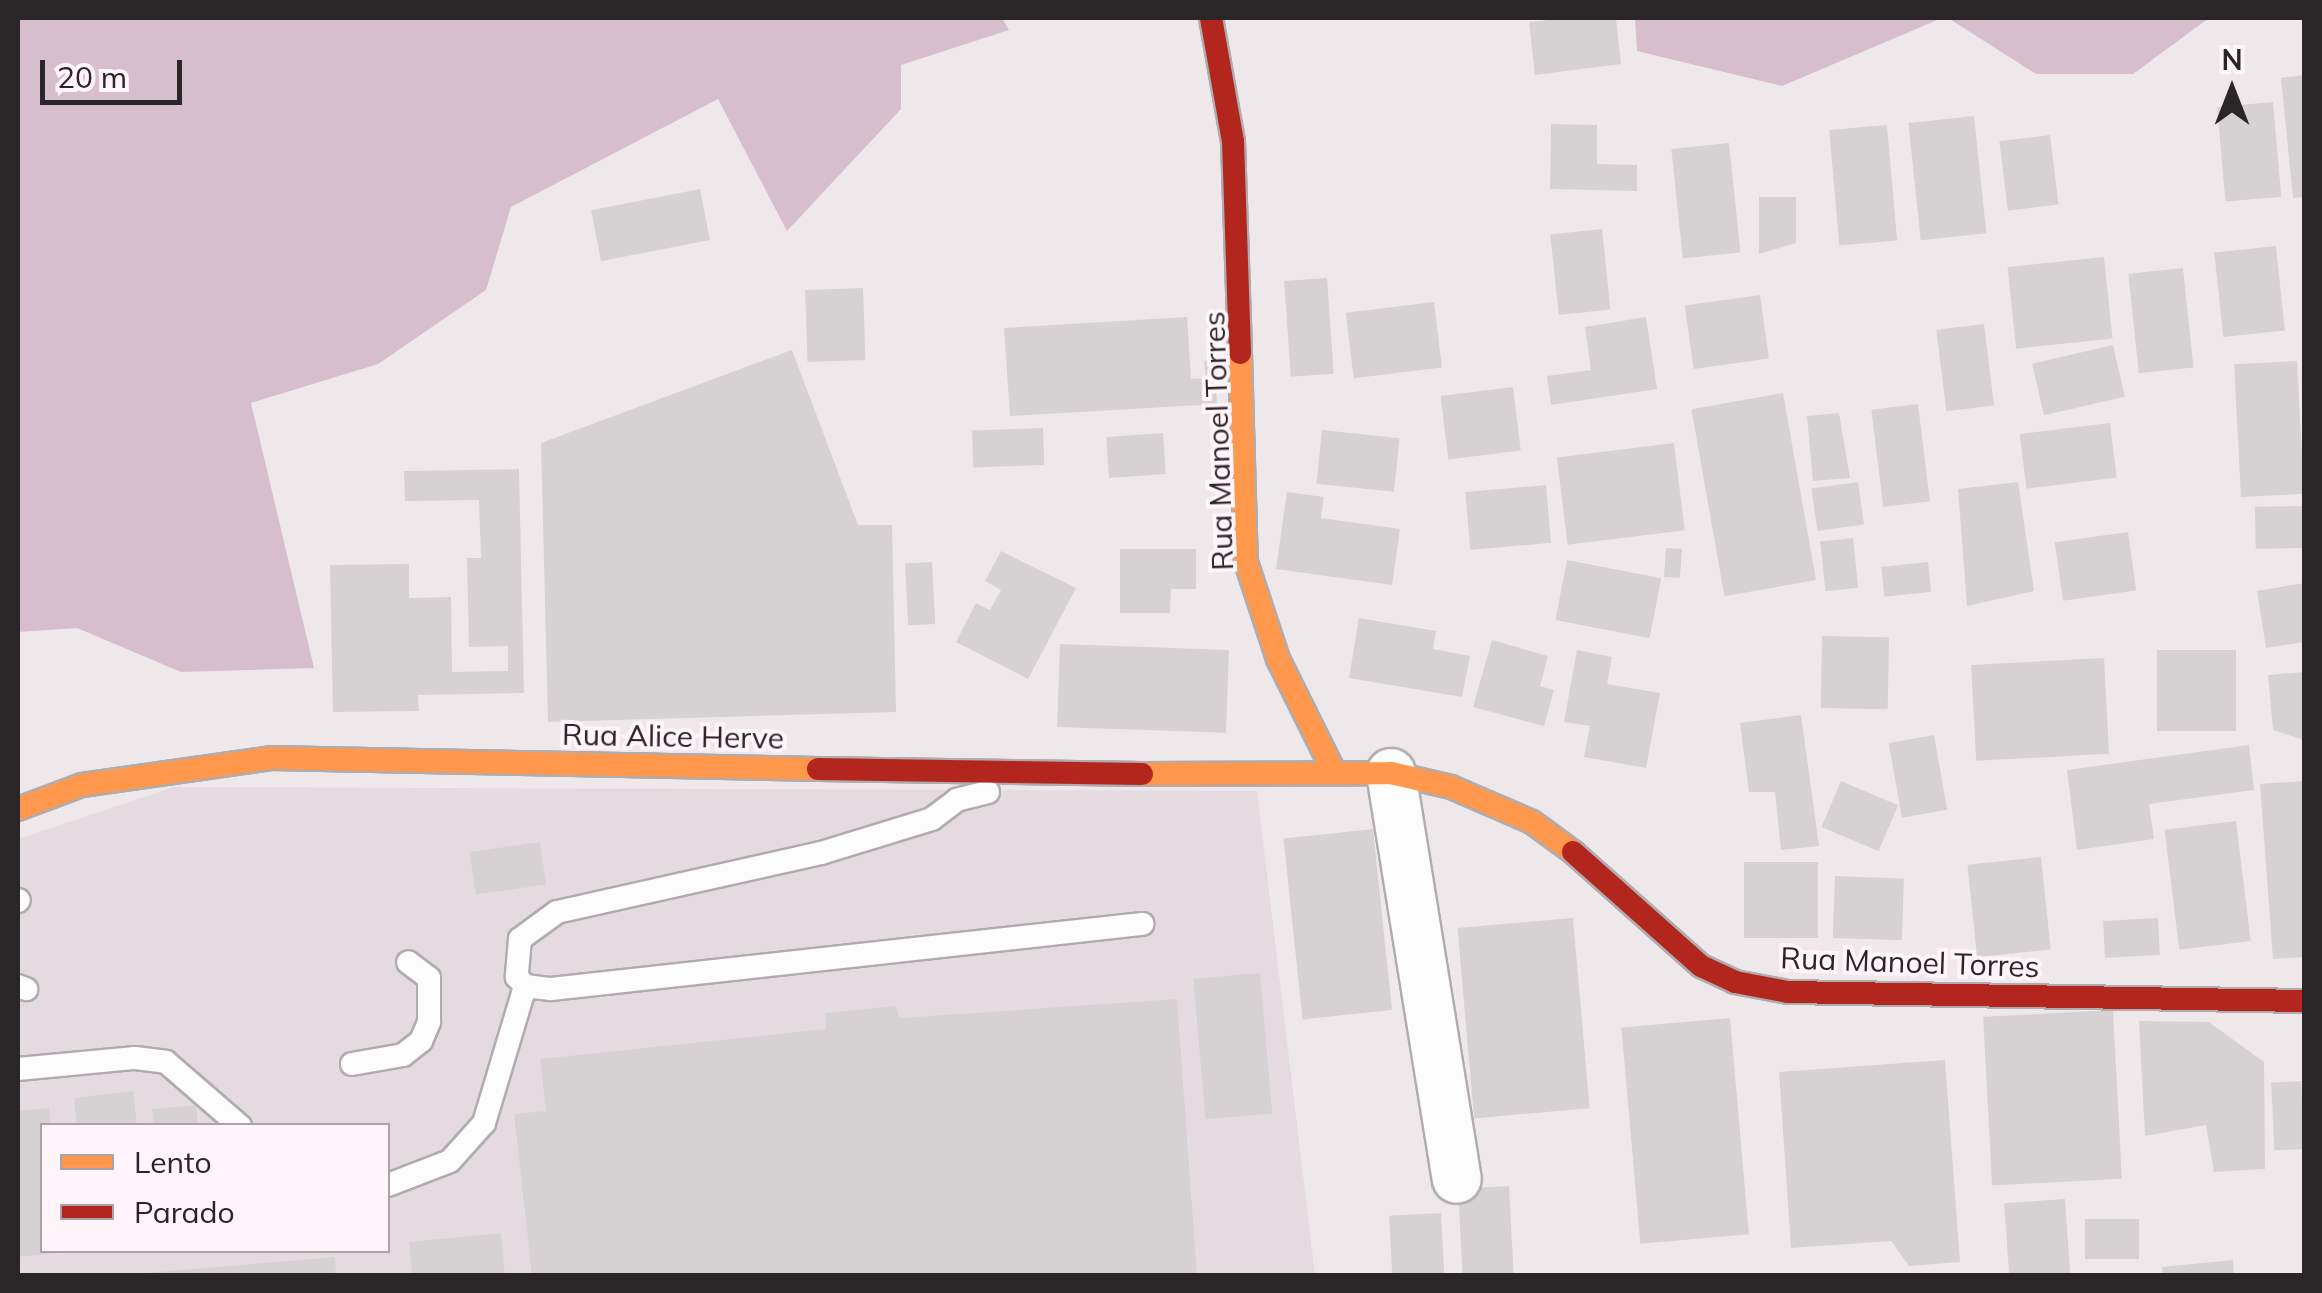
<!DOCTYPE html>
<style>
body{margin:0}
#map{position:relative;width:2322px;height:1293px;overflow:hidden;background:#eee8eb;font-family:Mulish,sans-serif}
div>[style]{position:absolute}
.built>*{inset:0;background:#e6dae1}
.forest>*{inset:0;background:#d6becd}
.building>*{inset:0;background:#d6d2d4;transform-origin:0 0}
.roads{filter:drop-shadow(2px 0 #b0acae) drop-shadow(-2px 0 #b0acae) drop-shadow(0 2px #b0acae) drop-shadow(0 -2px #b0acae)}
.lane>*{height:22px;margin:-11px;padding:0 11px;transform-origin:11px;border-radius:11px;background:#fcfcfc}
.street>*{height:48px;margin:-24px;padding:0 24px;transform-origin:24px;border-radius:24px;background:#fcfcfc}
.slow>*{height:22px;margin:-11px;padding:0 11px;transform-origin:11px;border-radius:11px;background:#ff974d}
.jam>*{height:22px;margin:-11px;padding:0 11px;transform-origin:11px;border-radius:11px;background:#b3261e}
span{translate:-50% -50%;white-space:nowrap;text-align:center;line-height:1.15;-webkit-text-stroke:8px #fef4fa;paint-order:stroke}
.street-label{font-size:30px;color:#2a2628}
.frame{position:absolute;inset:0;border:20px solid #2a2628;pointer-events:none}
.legend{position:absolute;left:40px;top:1123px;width:350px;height:130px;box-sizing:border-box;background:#fef4fa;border:2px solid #a9a2a6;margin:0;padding:12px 18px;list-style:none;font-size:30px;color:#2a2628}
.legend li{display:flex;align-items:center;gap:20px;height:50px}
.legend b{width:50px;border:2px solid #a9a2a6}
.north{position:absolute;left:2182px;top:40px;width:100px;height:100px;-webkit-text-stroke:8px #fef4fa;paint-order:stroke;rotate:0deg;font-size:28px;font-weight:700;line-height:40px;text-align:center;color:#2a2628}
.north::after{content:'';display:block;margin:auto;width:35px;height:45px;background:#2a2628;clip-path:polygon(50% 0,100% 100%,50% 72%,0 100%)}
.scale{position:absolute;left:40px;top:60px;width:142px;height:45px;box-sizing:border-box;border:5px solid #2a2628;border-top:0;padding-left:12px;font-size:30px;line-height:35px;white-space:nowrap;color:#2a2628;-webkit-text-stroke:8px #fef4fa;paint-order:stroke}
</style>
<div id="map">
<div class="built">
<div style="clip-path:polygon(evenodd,174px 787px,1257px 791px,1315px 1275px,18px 1275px,18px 839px,174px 787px,42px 1126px,388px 1126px,388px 1250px,42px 1250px,42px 1126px)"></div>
</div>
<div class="forest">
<div style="clip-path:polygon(18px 18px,1002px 18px,1009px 30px,901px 65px,901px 109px,787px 231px,718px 99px,511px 207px,486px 290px,378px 364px,251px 403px,314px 668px,181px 672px,77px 628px,18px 632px)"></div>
<div style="clip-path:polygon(1635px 18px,1942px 18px,1782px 86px,1637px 51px)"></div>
<div style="clip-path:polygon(1948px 18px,2209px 18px,2133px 74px,2036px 74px)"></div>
</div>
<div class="building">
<div style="clip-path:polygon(1569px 18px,1616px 18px,1621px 64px,1535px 75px,1529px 22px)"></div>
<div style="clip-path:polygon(2304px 75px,2304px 197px,2293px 198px,2281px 78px)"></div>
<div style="left:2273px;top:102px;width:95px;height:56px;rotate:85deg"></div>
<div style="left:1974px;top:116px;width:118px;height:66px;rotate:84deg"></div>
<div style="clip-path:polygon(1551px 124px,1597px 125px,1597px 164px,1637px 165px,1637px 191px,1550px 189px)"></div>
<div style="left:1887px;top:125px;width:116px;height:58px;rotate:85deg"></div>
<div style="left:2050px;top:135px;width:70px;height:51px;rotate:83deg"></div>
<div style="left:1729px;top:143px;width:110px;height:58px;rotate:84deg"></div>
<div style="left:700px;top:189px;width:52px;height:111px;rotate:79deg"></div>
<div style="clip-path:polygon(1759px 197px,1796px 197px,1796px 243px,1759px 254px)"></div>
<div style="left:1602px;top:229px;width:81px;height:52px;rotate:84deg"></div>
<div style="left:2276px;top:246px;width:85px;height:62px;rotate:84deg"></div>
<div style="left:2104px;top:257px;width:82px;height:97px;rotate:84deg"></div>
<div style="left:2183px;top:268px;width:100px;height:55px;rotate:84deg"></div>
<div style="left:1327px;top:278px;width:96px;height:43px;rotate:86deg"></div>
<div style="left:863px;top:288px;width:72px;height:58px;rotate:88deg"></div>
<div style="left:1760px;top:295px;width:64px;height:76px;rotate:82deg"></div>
<div style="left:1434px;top:302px;width:66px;height:89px;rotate:83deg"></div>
<div style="clip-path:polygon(1187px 317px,1191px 379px,1206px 378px,1204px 361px,1214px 360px,1217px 404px,1010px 416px,1004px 328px)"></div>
<div style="clip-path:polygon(1646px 317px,1657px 389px,1551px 405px,1547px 376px,1591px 370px,1585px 327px)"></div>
<div style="left:1984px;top:324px;width:82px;height:48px;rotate:83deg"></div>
<div style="left:2113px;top:345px;width:53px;height:83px;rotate:77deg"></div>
<div style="clip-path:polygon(792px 350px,858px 525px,892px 525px,896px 712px,548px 722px,541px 443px)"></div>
<div style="left:2297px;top:361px;width:133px;height:63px;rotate:87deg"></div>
<div style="left:1513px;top:387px;width:64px;height:73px;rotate:83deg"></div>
<div style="left:1783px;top:393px;width:190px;height:93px;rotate:80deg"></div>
<div style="left:1918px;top:404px;width:98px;height:47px;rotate:83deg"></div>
<div style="clip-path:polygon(1839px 413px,1850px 478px,1813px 481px,1807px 416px)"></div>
<div style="left:2110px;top:423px;width:55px;height:91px;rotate:83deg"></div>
<div style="left:1043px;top:428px;width:37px;height:71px;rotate:88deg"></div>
<div style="left:1322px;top:430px;width:78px;height:54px;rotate:6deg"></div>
<div style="left:1163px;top:433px;width:41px;height:57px;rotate:86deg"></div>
<div style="left:1674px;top:443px;width:88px;height:118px;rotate:83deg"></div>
<div style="clip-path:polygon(519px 469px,524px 693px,418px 695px,419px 711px,333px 712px,330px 565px,409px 564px,409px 598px,451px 597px,452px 672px,508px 671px,508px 646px,469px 647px,467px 558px,481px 558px,479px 500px,405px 501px,404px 471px)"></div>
<div style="left:1858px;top:482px;width:43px;height:47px;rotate:82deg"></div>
<div style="clip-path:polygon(2018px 482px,2034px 591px,1967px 606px,1958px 489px)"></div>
<div style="left:1546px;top:485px;width:58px;height:81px;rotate:85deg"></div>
<div style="clip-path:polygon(1287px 492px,1324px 497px,1321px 518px,1400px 529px,1392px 585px,1276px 569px)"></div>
<div style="left:2303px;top:506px;width:42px;height:48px;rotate:89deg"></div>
<div style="left:2128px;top:532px;width:59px;height:74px;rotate:82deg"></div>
<div style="left:1853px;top:538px;width:50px;height:33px;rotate:84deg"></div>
<div style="left:1666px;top:548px;width:16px;height:29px;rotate:4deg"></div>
<div style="clip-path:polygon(1120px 549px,1196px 549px,1196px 589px,1171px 589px,1170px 613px,1120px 613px)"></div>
<div style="clip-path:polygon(1001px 551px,1076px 588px,1028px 679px,956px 642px,976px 603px,990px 610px,1001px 590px,985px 581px)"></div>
<div style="left:1567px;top:560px;width:96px;height:61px;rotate:11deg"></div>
<div style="left:932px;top:562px;width:62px;height:27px;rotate:87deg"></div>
<div style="left:1928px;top:562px;width:30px;height:47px;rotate:84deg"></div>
<div style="clip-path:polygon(2304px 583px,2304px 642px,2266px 648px,2257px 591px)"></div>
<div style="clip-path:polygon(1359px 618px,1436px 631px,1433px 649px,1470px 656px,1462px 697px,1349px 678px)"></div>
<div style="left:1822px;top:636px;width:67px;height:72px;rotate:1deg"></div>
<div style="clip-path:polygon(1492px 640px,1548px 656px,1540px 686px,1554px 690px,1544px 726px,1473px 707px)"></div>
<div style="left:1060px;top:644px;width:169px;height:83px;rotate:2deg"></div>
<div style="clip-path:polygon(1577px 650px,1612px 657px,1607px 684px,1660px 693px,1646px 768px,1584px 757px,1590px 726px,1564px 722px)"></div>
<div style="left:2157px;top:650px;width:79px;height:81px"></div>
<div style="left:2104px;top:658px;width:96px;height:133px;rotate:87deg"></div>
<div style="clip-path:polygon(2304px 672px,2304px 740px,2273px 730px,2268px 675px)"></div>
<div style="clip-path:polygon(1801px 715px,1819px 846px,1781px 850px,1775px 792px,1749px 792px,1740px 723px)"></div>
<div style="left:1934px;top:735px;width:76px;height:46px;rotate:80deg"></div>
<div style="clip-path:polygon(2249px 745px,2254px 790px,2149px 804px,2154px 839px,2077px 850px,2067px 770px)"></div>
<div style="left:1841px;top:781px;width:62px;height:50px;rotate:23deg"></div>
<div style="clip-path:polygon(2304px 781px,2304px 957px,2273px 959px,2260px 784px)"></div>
<div style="left:2236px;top:821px;width:121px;height:72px;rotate:83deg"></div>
<div style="left:1373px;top:829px;width:182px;height:90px;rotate:84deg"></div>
<div style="left:540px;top:842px;width:43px;height:71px;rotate:82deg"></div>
<div style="left:2041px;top:857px;width:93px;height:74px;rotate:84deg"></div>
<div style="left:1818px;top:862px;width:76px;height:74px;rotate:90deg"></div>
<div style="left:1835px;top:876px;width:69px;height:62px;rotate:2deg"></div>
<div style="left:1573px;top:918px;width:191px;height:116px;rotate:85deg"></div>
<div style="left:2158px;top:918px;width:37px;height:55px;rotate:87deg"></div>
<div style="left:1260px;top:973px;width:141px;height:67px;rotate:85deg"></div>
<div style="clip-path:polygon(1177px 999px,1197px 1276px,532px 1276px,514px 1114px,546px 1111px,540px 1059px,826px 1029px,825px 1013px,895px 1006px,900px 1018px)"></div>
<div style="left:2113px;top:1010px;width:169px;height:130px;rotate:87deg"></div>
<div style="left:1730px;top:1018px;width:217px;height:109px;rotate:85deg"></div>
<div style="clip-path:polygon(2139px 1021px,2209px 1022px,2264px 1062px,2265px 1169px,2214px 1172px,2206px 1125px,2145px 1136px)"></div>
<div style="clip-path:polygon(1945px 1060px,1960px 1262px,1909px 1266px,1891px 1241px,1791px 1248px,1779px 1072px)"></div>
<div style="left:2301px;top:1081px;width:68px;height:30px;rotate:87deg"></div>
<div style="clip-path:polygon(133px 1091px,137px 1126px,77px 1126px,74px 1098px)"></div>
<div style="clip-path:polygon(196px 1105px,198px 1126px,154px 1126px,152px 1109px)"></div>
<div style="clip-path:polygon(49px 1108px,51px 1126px,42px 1126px,42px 1250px,57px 1253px,18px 1257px,18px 1111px)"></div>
<div style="left:1509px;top:1186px;width:90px;height:51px;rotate:87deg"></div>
<div style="left:2065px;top:1199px;width:77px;height:61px;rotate:86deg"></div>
<div style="left:1441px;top:1213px;width:63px;height:52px;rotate:87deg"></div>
<div style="left:2085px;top:1219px;width:54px;height:40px"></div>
<div style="clip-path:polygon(501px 1233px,505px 1276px,412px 1276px,409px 1242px)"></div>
<div style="clip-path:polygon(335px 1257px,336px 1276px,145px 1276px,145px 1273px)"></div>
<div style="clip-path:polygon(2233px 1260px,2234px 1276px,2163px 1276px,2162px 1267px)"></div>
</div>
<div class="roads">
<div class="lane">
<div style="left:988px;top:792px;width:32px;rotate:166deg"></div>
<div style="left:957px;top:800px;width:31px;rotate:143deg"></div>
<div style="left:932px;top:819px;width:116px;rotate:163deg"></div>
<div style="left:821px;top:853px;width:271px;rotate:167.4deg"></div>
<div style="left:557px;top:912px;width:46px;rotate:143.9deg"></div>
<div style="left:520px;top:939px;width:38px;rotate:95deg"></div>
<div style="left:517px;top:977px;width:12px;rotate:48deg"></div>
<div style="left:525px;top:986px;width:26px;rotate:7deg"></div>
<div style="left:551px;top:989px;width:595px;rotate:-6.28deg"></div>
<div style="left:18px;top:901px;width:1px;rotate:-45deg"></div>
<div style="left:18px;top:986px;width:9px;rotate:21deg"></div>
<div style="left:352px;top:1064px;width:52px;rotate:-10deg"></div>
<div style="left:403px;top:1055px;width:23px;rotate:-38deg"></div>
<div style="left:421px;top:1041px;width:21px;rotate:-67deg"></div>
<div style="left:429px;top:1022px;width:44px;rotate:-90deg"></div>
<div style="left:429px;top:978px;width:26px;rotate:-143deg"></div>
<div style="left:18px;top:1069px;width:118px;rotate:-5.4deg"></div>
<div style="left:135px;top:1058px;width:31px;rotate:7deg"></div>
<div style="left:166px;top:1062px;width:98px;rotate:40.9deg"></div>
<div style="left:388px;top:1185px;width:66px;rotate:-21.2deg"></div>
<div style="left:450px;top:1161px;width:51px;rotate:-48.2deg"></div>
<div style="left:484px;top:1123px;width:143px;rotate:-73.3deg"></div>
</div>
<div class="street">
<div style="left:1391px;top:773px;width:411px;rotate:80.8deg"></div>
</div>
<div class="slow">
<div style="left:1240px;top:353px;width:209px;rotate:88.4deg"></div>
<div style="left:1246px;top:562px;width:102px;rotate:71.7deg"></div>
<div style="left:1278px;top:659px;width:124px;rotate:63.6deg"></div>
<div style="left:1142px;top:774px;width:249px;rotate:-0.2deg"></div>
<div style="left:1391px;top:773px;width:62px;rotate:13.1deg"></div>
<div style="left:1451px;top:787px;width:88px;rotate:23.4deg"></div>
<div style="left:1532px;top:822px;width:51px;rotate:36.2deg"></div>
<div style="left:18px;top:809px;width:68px;rotate:-20.6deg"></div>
<div style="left:82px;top:785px;width:191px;rotate:-8.1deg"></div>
<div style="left:271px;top:758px;width:547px;rotate:1.15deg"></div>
</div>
<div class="jam">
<div style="left:1211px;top:18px;width:125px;rotate:79.9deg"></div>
<div style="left:1233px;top:141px;width:212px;rotate:88.1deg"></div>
<div style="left:818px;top:769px;width:324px;rotate:0.9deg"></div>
<div style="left:1573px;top:852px;width:171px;rotate:41.7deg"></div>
<div style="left:1701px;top:966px;width:38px;rotate:25deg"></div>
<div style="left:1735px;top:982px;width:54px;rotate:10.7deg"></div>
<div style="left:1788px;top:992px;width:516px;rotate:1deg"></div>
</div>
</div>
<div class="street-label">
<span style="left:1218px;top:441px;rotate:-92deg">Rua Manoel Torres</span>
<span style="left:673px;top:736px;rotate:1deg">Rua Alice Herve</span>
<span style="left:1910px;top:962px;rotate:2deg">Rua Manoel Torres</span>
</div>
<div class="frame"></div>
<ul class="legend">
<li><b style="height:12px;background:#ff974d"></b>Lento</li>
<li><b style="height:12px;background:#b3261e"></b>Parado</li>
</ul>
<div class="north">N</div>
<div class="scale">20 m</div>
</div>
